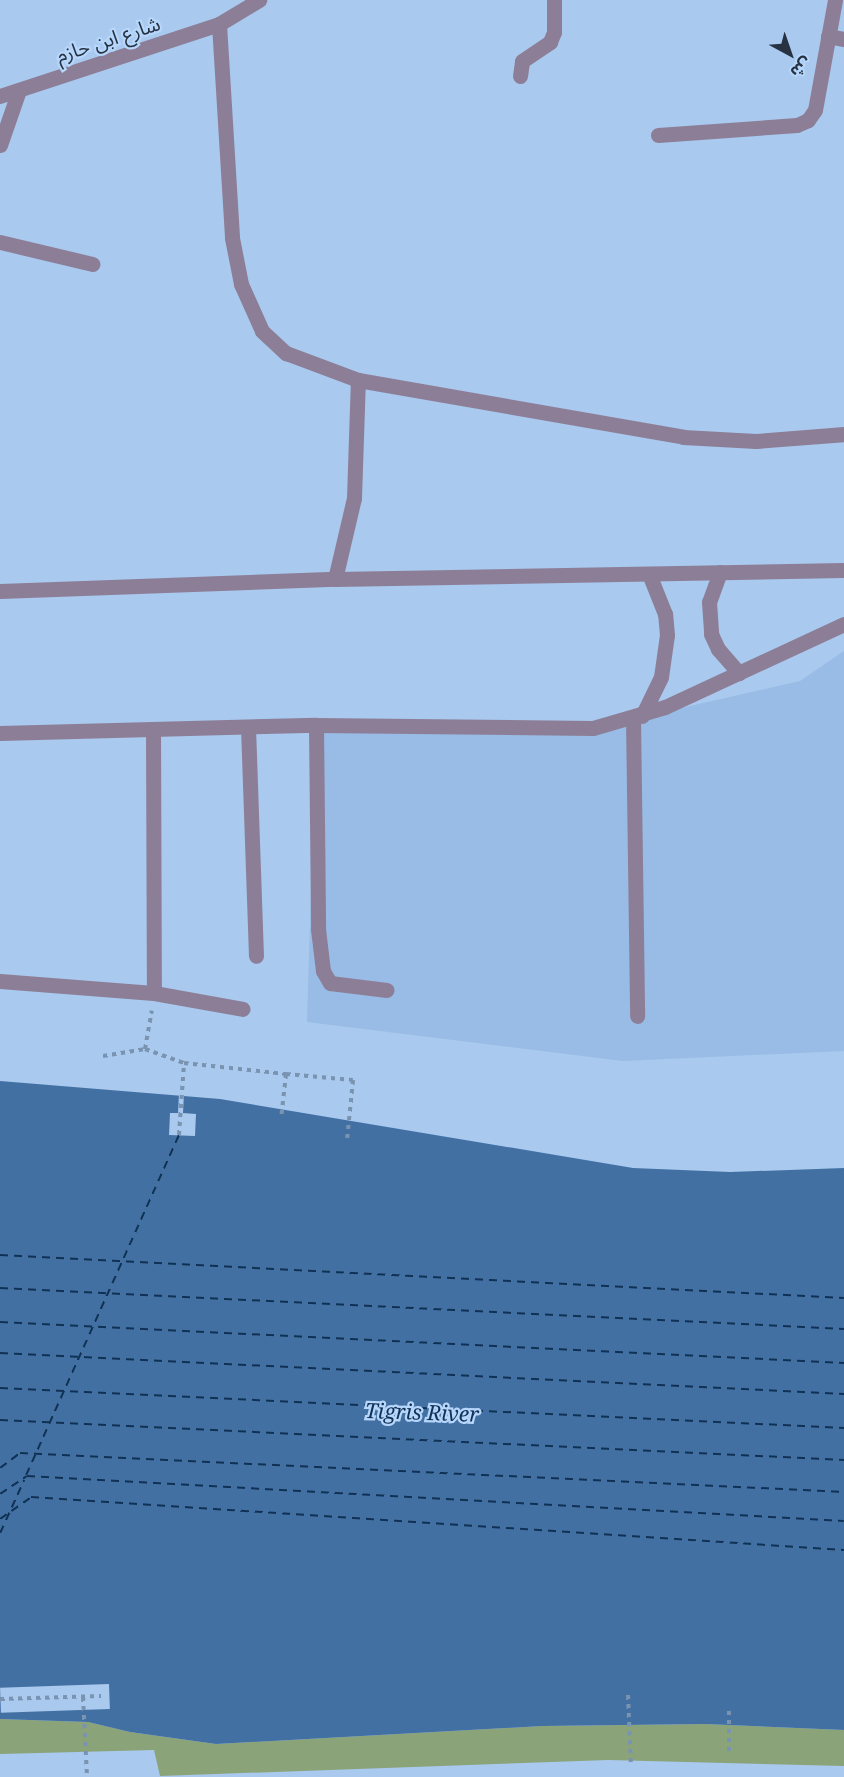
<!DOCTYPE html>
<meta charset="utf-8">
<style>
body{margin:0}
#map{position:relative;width:844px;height:1777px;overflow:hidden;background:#a9c9ee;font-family:"Noto Serif","Noto Sans Arabic",serif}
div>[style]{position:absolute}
.built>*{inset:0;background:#98bce6}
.green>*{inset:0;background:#8ba379}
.water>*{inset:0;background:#4370a2}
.pier>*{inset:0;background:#a9c9ee;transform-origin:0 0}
.ferry>*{height:1.5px;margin-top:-0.75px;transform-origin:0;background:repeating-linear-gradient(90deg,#0f3154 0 8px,transparent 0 14px)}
.path>*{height:4px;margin-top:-2px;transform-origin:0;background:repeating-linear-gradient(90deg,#7a93b0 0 4.5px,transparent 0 9px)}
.minor>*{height:15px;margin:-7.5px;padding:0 7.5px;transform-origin:7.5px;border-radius:7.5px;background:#8d7e97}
span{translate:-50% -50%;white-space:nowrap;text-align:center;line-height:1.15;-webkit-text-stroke:4.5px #b6d6fb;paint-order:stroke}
.street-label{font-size:20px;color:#263241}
.water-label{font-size:21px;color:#0f3154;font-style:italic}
.north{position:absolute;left:760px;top:24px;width:60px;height:60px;-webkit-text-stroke:4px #b6d6fb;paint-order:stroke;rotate:140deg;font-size:16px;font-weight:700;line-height:24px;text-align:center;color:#263241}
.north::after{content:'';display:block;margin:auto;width:21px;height:27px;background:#263241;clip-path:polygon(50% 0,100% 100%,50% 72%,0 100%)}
</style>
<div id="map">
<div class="built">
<div style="clip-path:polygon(844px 651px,844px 1051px,623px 1061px,307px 1022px,316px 725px,593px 728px,800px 681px)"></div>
</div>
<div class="green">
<div style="clip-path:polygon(0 1719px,88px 1722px,130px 1732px,216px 1744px,542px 1726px,705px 1724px,844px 1730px,844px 1766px,608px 1760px,160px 1776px,154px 1750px,0 1754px)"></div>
</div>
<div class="water">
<div style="clip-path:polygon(0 1081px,220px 1099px,633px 1168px,730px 1172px,844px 1168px,844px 1730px,705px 1724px,542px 1726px,216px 1744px,130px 1732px,88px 1722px,0 1719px)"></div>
</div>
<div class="pier">
<div style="clip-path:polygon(179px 1093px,184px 1093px,183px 1113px,196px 1114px,195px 1136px,169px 1135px,170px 1113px,178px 1113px)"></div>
<div style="left:109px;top:1684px;width:25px;height:109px;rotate:88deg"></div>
</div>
<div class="ferry">
<div style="left:0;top:1255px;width:845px;rotate:2.92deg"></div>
<div style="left:0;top:1288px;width:845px;rotate:2.78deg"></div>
<div style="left:0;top:1322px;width:845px;rotate:2.78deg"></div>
<div style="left:0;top:1353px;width:845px;rotate:2.78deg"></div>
<div style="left:0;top:1388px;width:845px;rotate:2.71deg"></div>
<div style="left:0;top:1420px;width:845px;rotate:2.71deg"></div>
<div style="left:0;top:1468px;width:25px;rotate:-37deg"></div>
<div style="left:20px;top:1453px;width:825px;rotate:2.71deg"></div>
<div style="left:26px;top:1475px;width:373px;rotate:-65.8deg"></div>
<div style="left:0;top:1494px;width:32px;rotate:-34deg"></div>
<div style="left:27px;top:1476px;width:818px;rotate:3.15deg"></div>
<div style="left:0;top:1519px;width:38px;rotate:-35deg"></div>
<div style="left:31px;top:1497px;width:815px;rotate:3.73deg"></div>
<div style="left:0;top:1533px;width:58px;rotate:-65.6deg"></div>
</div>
<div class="path">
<div style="left:145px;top:1049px;width:39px;rotate:-80deg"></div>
<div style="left:103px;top:1056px;width:43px;rotate:-9.5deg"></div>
<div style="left:145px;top:1049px;width:41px;rotate:19.7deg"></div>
<div style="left:184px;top:1063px;width:103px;rotate:6.2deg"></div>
<div style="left:286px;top:1074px;width:45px;rotate:96.3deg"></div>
<div style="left:286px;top:1074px;width:67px;rotate:5.1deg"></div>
<div style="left:353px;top:1080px;width:60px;rotate:95.7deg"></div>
<div style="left:179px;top:1135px;width:72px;rotate:-86deg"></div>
<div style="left:628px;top:1695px;width:72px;rotate:87.6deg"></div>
<div style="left:83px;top:1697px;width:80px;rotate:87.1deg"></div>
<div style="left:0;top:1699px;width:101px;rotate:-1.7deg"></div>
<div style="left:729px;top:1751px;width:42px;rotate:-90deg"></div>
</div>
<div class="minor">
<div style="left:219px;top:24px;width:214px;rotate:86.5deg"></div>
<div style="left:232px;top:238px;width:47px;rotate:78.9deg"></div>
<div style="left:241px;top:284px;width:51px;rotate:65.9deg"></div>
<div style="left:262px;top:331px;width:33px;rotate:43deg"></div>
<div style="left:286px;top:353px;width:77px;rotate:20.6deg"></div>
<div style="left:358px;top:380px;width:330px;rotate:9.9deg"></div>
<div style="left:683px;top:437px;width:73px;rotate:3.1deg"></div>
<div style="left:756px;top:441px;width:88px;rotate:-4.5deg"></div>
<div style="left:828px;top:36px;width:16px;rotate:11deg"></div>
<div style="left:520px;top:76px;width:15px;rotate:-82deg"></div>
<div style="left:522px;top:61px;width:34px;rotate:-34deg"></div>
<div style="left:550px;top:42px;width:11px;rotate:-68deg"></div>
<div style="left:554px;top:32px;width:32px;rotate:-90deg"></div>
<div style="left:0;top:96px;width:231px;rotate:-18.2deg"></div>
<div style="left:219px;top:24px;width:47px;rotate:-31deg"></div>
<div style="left:658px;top:135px;width:139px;rotate:-4.1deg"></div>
<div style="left:797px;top:125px;width:12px;rotate:-24deg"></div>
<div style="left:808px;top:120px;width:12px;rotate:-55deg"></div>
<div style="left:815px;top:110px;width:112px;rotate:-79.7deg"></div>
<div style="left:0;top:145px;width:58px;rotate:-70.9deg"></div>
<div style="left:0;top:242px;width:95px;rotate:13.4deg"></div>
<div style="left:720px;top:572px;width:32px;rotate:110deg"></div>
<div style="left:709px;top:602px;width:32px;rotate:86deg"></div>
<div style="left:711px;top:634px;width:17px;rotate:65deg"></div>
<div style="left:718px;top:649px;width:32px;rotate:49deg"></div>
<div style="left:335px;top:579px;width:83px;rotate:-76.8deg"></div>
<div style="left:354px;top:498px;width:118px;rotate:-88.1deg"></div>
<div style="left:0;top:591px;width:335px;rotate:-2.1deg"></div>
<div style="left:335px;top:579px;width:509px;rotate:-1.01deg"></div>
<div style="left:642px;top:716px;width:43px;rotate:-64deg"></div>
<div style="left:661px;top:677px;width:42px;rotate:-81.9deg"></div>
<div style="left:667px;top:635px;width:21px;rotate:-95deg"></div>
<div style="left:665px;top:614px;width:43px;rotate:-111.8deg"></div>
<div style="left:633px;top:718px;width:298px;rotate:89.2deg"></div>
<div style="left:316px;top:725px;width:204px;rotate:89.4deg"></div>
<div style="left:318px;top:929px;width:42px;rotate:83.2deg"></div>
<div style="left:323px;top:971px;width:14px;rotate:60deg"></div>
<div style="left:330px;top:983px;width:57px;rotate:7deg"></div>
<div style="left:248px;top:727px;width:229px;rotate:88deg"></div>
<div style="left:153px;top:729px;width:264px;rotate:89.8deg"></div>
<div style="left:0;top:733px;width:316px;rotate:-1.5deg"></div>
<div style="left:316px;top:725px;width:277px;rotate:0.6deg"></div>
<div style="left:593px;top:728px;width:75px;rotate:-16.3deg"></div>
<div style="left:665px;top:707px;width:197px;rotate:-24.9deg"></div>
<div style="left:0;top:981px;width:154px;rotate:4.5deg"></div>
<div style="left:154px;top:993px;width:90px;rotate:10.2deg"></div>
</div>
<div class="street-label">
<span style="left:108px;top:39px;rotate:-18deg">شارع ابن حازم</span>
</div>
<div class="water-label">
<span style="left:422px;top:1412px;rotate:2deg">Tigris River</span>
</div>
<div class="north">ش</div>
</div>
